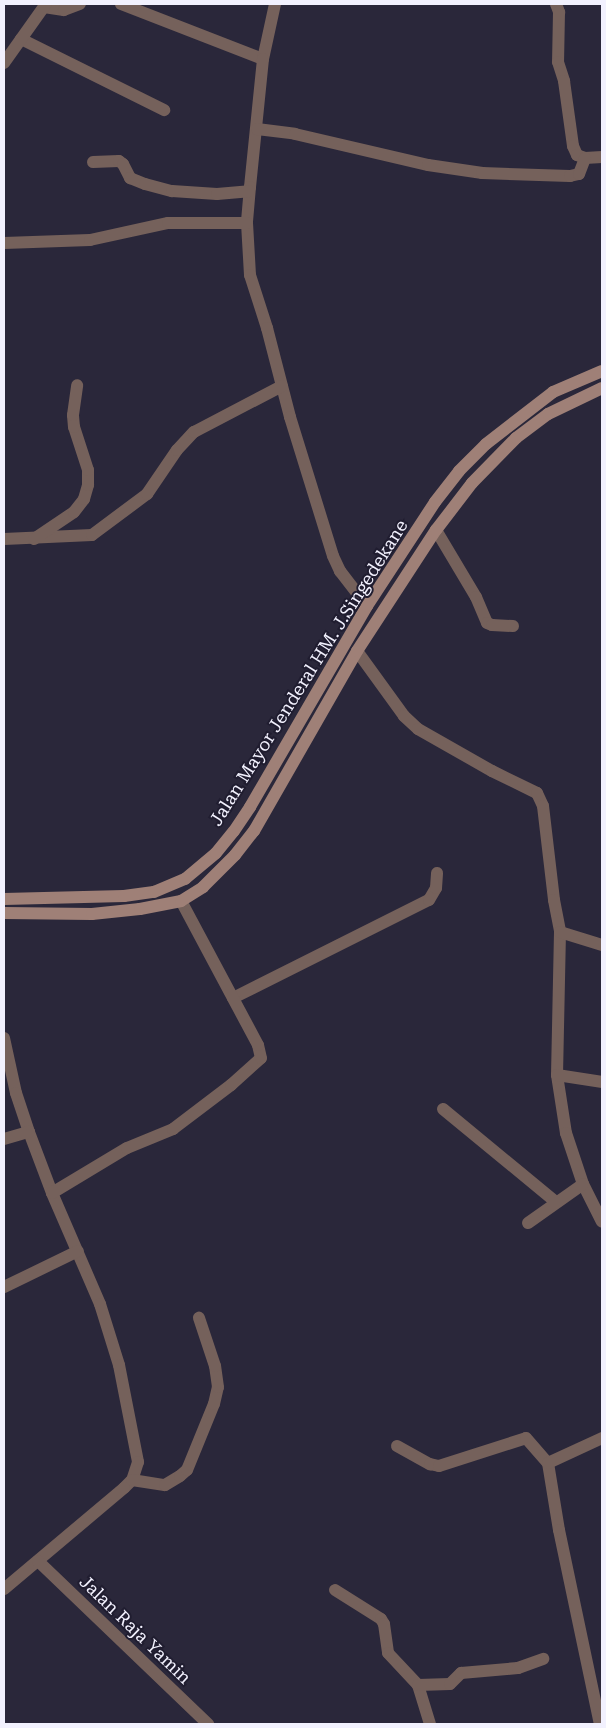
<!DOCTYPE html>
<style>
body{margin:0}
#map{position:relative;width:606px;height:1728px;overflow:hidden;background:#2a273a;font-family:"Roboto Serif",serif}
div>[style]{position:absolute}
.minor>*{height:12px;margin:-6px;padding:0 6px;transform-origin:6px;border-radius:6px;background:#75615b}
.secondary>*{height:12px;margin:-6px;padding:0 6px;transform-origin:6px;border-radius:6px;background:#9f8077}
span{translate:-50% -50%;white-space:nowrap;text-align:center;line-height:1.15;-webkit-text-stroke:4px #201d30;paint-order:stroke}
.street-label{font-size:18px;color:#f2f1fe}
.frame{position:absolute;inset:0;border:5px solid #f2f1fe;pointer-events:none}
</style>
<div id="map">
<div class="minor">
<div style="left:121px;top:4px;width:152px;rotate:21.2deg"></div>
<div style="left:275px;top:4px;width:56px;rotate:102.3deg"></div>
<div style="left:263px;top:59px;width:129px;rotate:95.8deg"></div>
<div style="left:250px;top:187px;width:36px;rotate:95deg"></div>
<div style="left:247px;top:223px;width:52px;rotate:86.7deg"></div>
<div style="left:250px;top:275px;width:56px;rotate:72.2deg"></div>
<div style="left:267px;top:328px;width:92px;rotate:75.5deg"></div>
<div style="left:290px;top:417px;width:145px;rotate:72.8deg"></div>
<div style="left:333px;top:556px;width:17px;rotate:65deg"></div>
<div style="left:340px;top:571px;width:44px;rotate:52.4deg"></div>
<div style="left:556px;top:4px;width:9px;rotate:69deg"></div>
<div style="left:559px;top:12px;width:50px;rotate:91.1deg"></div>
<div style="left:558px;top:62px;width:20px;rotate:72deg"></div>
<div style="left:564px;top:81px;width:66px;rotate:82.1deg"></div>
<div style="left:573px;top:146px;width:10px;rotate:66deg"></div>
<div style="left:577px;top:155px;width:9px;rotate:21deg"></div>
<div style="left:585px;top:158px;width:17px;rotate:-3deg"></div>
<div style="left:44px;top:7px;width:20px;rotate:9deg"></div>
<div style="left:64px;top:10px;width:17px;rotate:-21deg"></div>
<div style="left:21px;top:39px;width:160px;rotate:26.4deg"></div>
<div style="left:4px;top:63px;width:72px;rotate:-54.6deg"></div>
<div style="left:257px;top:129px;width:38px;rotate:7deg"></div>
<div style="left:295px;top:134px;width:137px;rotate:13.1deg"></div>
<div style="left:428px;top:165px;width:55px;rotate:8.4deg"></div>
<div style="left:482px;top:173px;width:88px;rotate:2deg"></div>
<div style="left:570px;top:176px;width:9px;rotate:-13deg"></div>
<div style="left:579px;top:174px;width:17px;rotate:-69deg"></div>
<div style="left:93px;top:162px;width:26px;rotate:-2deg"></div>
<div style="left:119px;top:161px;width:5px;rotate:37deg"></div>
<div style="left:123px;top:164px;width:16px;rotate:63deg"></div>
<div style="left:130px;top:178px;width:16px;rotate:22deg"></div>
<div style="left:145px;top:184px;width:28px;rotate:15deg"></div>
<div style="left:172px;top:191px;width:45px;rotate:3.8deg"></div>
<div style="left:217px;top:194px;width:32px;rotate:-5deg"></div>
<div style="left:4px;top:243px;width:86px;rotate:-2deg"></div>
<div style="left:90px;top:240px;width:80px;rotate:-12.3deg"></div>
<div style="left:168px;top:223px;width:79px"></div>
<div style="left:436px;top:530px;width:78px;rotate:59.2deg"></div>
<div style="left:476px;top:597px;width:28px;rotate:67deg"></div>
<div style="left:487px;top:623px;width:5px;rotate:22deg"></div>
<div style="left:492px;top:625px;width:21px;rotate:3deg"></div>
<div style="left:4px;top:539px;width:88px;rotate:-2.6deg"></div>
<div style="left:92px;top:535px;width:69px;rotate:-36.7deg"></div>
<div style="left:147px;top:494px;width:53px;rotate:-55.7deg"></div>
<div style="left:177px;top:450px;width:25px;rotate:-47deg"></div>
<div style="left:194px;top:432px;width:99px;rotate:-27.6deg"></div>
<div style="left:34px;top:539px;width:48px;rotate:-34deg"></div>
<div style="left:74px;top:512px;width:16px;rotate:-52deg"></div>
<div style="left:84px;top:499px;width:15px;rotate:-74deg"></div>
<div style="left:88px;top:485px;width:15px;rotate:-90deg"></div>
<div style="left:88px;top:470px;width:45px;rotate:-108deg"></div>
<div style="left:74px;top:427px;width:12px;rotate:-95deg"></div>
<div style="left:73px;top:415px;width:30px;rotate:-82deg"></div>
<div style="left:357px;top:651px;width:80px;rotate:54.1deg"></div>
<div style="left:404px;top:716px;width:19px;rotate:43deg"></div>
<div style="left:418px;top:729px;width:85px;rotate:29.6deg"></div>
<div style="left:492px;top:771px;width:50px;rotate:26.1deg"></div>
<div style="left:537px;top:793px;width:14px;rotate:65deg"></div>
<div style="left:543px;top:806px;width:95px;rotate:83.3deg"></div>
<div style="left:554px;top:900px;width:33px;rotate:79deg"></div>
<div style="left:560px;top:932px;width:143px;rotate:91.2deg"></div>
<div style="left:557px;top:1075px;width:59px;rotate:81.2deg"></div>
<div style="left:566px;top:1133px;width:54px;rotate:71.6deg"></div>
<div style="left:583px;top:1184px;width:42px;rotate:63.4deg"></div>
<div style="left:560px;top:932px;width:44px;rotate:17.2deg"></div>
<div style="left:233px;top:998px;width:219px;rotate:-26.6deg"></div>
<div style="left:429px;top:900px;width:14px;rotate:-60deg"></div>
<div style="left:436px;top:888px;width:15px;rotate:-86deg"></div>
<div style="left:4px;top:1038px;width:56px;rotate:77.7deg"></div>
<div style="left:16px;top:1093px;width:41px;rotate:71.6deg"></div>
<div style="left:29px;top:1132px;width:65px;rotate:69.3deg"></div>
<div style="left:52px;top:1193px;width:121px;rotate:66.6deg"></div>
<div style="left:100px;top:1304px;width:64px;rotate:72.7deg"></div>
<div style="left:119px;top:1365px;width:99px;rotate:78.9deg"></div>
<div style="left:138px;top:1462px;width:19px;rotate:108deg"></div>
<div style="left:132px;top:1480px;width:11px;rotate:135deg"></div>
<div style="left:124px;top:1488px;width:157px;rotate:139.9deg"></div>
<div style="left:557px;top:1075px;width:46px;rotate:8.8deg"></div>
<div style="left:443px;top:1109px;width:146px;rotate:39.5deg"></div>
<div style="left:4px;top:1139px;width:26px;rotate:-16deg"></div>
<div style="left:52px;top:1193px;width:87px;rotate:-31deg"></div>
<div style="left:127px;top:1148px;width:50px;rotate:-22.4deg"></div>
<div style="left:173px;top:1129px;width:73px;rotate:-37.2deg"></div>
<div style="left:231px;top:1085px;width:40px;rotate:-42deg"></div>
<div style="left:261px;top:1058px;width:13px;rotate:-103deg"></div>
<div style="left:258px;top:1045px;width:163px;rotate:-118.1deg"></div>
<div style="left:528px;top:1223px;width:67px;rotate:-35.3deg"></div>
<div style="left:4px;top:1287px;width:82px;rotate:-25.9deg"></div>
<div style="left:397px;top:1446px;width:38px;rotate:29deg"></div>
<div style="left:430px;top:1464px;width:9px;rotate:13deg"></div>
<div style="left:439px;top:1466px;width:91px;rotate:-17.8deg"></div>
<div style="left:526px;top:1438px;width:33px;rotate:49deg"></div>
<div style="left:548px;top:1463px;width:68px;rotate:80.7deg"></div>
<div style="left:559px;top:1530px;width:198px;rotate:78.1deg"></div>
<div style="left:548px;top:1463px;width:60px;rotate:-24.8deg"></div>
<div style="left:132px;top:1480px;width:33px;rotate:9deg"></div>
<div style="left:165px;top:1485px;width:17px;rotate:-31deg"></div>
<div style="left:180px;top:1476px;width:9px;rotate:-41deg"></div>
<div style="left:187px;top:1470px;width:71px;rotate:-67.8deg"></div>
<div style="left:214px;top:1404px;width:17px;rotate:-77deg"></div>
<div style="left:218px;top:1387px;width:21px;rotate:-98deg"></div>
<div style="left:215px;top:1366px;width:51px;rotate:-108.4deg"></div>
<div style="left:38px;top:1561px;width:236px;rotate:43.8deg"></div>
<div style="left:335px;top:1590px;width:54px;rotate:32.2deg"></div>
<div style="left:381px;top:1619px;width:6px;rotate:59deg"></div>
<div style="left:384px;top:1624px;width:29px;rotate:82deg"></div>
<div style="left:388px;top:1653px;width:44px;rotate:46.8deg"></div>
<div style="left:418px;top:1685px;width:41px;rotate:72.9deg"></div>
<div style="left:418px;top:1685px;width:32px;rotate:-2deg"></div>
<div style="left:450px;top:1684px;width:16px;rotate:-45deg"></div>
<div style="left:461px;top:1673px;width:57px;rotate:-5deg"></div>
<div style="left:518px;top:1668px;width:27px;rotate:-20deg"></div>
</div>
<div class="secondary">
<div style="left:4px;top:899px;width:120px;rotate:-1.4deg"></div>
<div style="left:124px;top:896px;width:30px;rotate:-8deg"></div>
<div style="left:154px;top:892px;width:34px;rotate:-23deg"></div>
<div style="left:185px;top:879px;width:40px;rotate:-40deg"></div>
<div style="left:216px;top:853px;width:28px;rotate:-51deg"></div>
<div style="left:234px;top:831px;width:29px;rotate:-56deg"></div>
<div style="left:250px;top:807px;width:233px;rotate:-59.8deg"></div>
<div style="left:367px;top:606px;width:124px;rotate:-56.8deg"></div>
<div style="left:435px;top:502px;width:39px;rotate:-52deg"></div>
<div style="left:459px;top:471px;width:38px;rotate:-45deg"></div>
<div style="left:486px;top:444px;width:85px;rotate:-37.8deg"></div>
<div style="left:553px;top:392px;width:53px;rotate:-23.2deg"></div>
<div style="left:4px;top:913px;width:88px;rotate:0.7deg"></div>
<div style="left:92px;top:914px;width:48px;rotate:-5.9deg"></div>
<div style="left:140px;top:909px;width:42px;rotate:-11deg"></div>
<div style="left:181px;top:901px;width:26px;rotate:-32deg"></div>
<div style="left:203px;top:887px;width:45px;rotate:-45deg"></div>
<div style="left:235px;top:855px;width:31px;rotate:-52deg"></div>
<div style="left:254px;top:831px;width:207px;rotate:-60.2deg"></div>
<div style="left:357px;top:651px;width:145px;rotate:-56.9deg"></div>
<div style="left:436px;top:530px;width:59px;rotate:-52.5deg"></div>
<div style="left:472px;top:483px;width:63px;rotate:-45.6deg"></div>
<div style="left:516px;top:438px;width:40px;rotate:-37deg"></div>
<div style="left:548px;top:414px;width:60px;rotate:-25.7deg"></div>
</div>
<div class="street-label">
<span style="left:309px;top:673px;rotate:-58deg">Jalan Mayor Jenderal HM. J.Singedekane</span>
<span style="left:135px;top:1630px;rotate:44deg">Jalan Raja Yamin</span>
</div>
<div class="frame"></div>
</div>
